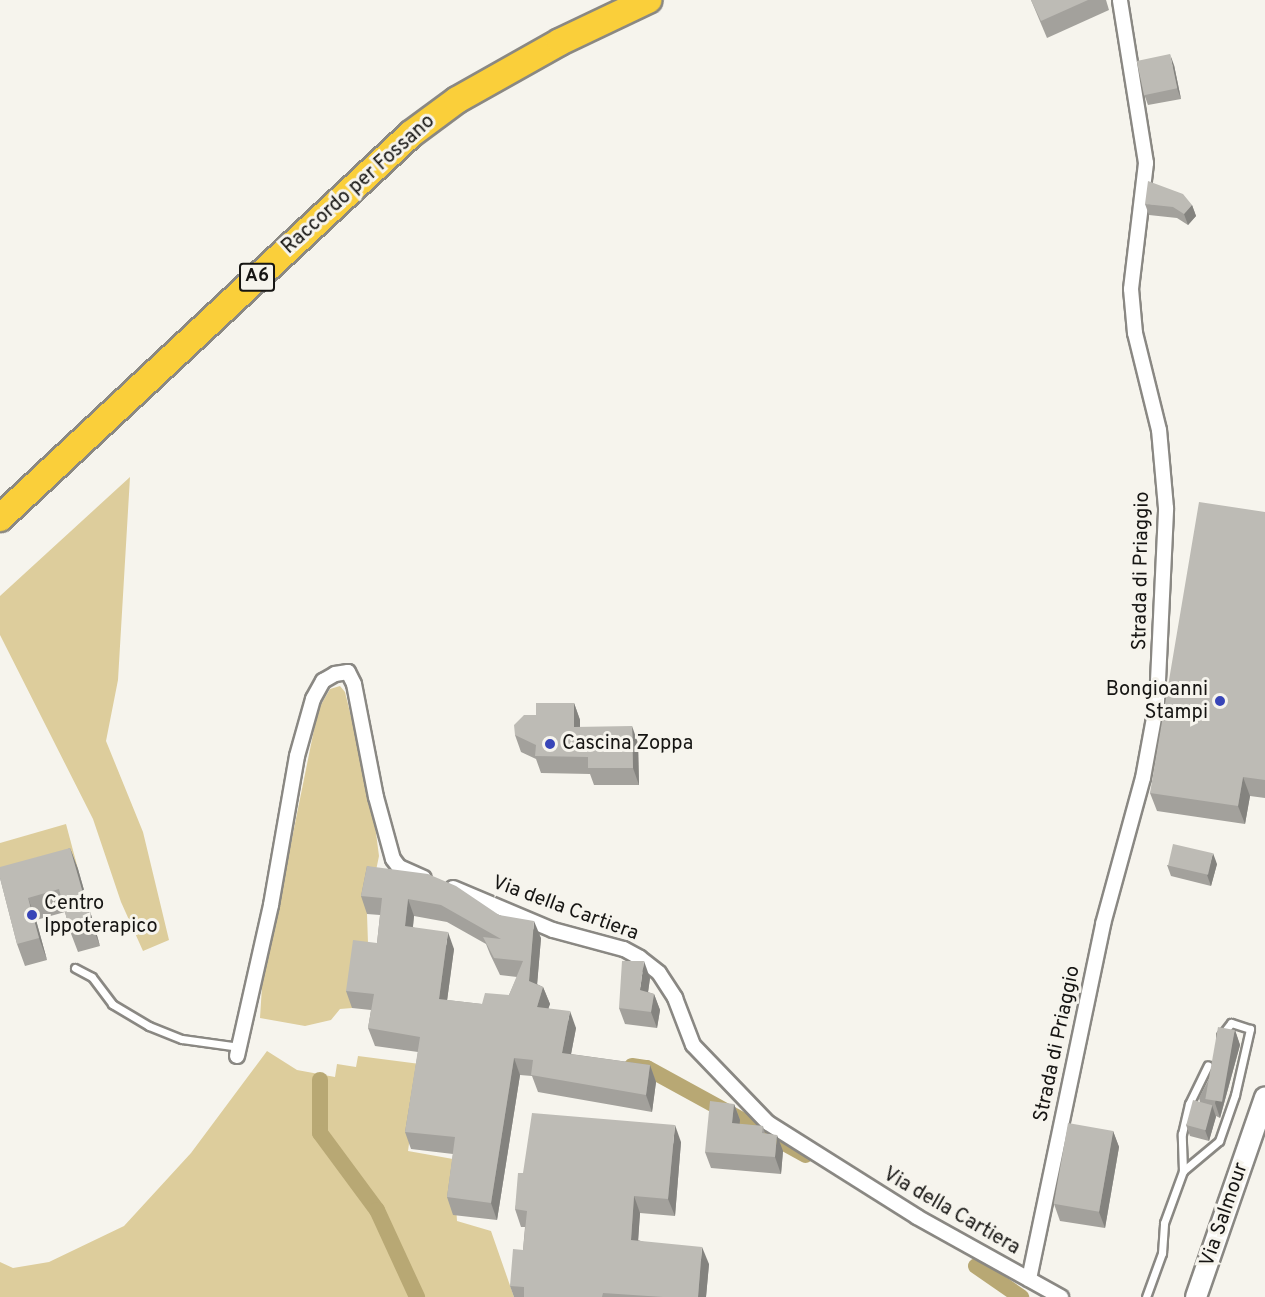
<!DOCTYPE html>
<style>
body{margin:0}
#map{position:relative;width:1265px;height:1297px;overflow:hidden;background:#f6f4ed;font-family:Overpass,sans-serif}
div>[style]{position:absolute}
.green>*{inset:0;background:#ddcd9c}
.canal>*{height:16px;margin:-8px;padding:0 8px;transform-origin:8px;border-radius:8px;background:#b8a874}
.roads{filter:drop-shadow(2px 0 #8a8883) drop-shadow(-2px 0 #8a8883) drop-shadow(0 2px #8a8883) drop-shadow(0 -2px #8a8883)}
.lane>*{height:7px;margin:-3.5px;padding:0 3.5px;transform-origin:3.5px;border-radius:3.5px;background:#fff}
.street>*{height:14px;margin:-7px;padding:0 7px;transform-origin:7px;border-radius:7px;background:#fff}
.secondary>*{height:20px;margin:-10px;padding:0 10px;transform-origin:10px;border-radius:10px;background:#fff}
.highway>*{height:26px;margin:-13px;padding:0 13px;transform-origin:13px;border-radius:13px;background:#facf3a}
.wall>*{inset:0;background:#a3a19c}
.shaded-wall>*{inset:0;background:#84837f}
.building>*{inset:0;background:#bdbbb5;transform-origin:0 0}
.dots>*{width:16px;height:16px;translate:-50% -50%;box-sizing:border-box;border:3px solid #f6f4ed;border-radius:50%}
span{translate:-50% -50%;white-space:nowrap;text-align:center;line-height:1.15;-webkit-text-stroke:6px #f6f4ed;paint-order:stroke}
.shield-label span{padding:2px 4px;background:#f6f4ed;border:2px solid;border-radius:4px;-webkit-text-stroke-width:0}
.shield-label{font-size:18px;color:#161513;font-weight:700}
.street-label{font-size:20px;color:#161513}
.poi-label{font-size:20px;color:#161513}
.right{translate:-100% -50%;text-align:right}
.left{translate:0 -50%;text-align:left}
</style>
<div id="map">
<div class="green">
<div style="clip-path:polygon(130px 477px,118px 680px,106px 741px,143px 832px,169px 940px,143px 951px,121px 902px,93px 819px,0 635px,0 596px)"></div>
<div style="clip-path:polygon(340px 686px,345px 692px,372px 802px,379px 856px,367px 914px,368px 943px,360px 957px,352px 1008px,340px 1009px,331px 1020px,305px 1026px,260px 1018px,262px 986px,318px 710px,330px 689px)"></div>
<div style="clip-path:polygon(66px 824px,78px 869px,5px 889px,0 870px,0 843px)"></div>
<div style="clip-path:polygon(267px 1051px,297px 1070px,335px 1077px,337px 1064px,356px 1067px,358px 1056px,420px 1064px,408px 1151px,453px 1159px,457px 1221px,491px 1231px,514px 1297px,0 1297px,0 1262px,13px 1268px,49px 1262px,124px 1226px,191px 1153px)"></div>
</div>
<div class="canal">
<div style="left:632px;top:1066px;width:15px;rotate:8deg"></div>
<div style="left:647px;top:1068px;width:181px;rotate:28.7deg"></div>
<div style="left:320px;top:1080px;width:53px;rotate:90deg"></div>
<div style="left:320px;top:1133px;width:96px;rotate:53.5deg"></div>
<div style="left:377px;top:1210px;width:96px;rotate:65.3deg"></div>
<div style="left:976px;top:1266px;width:55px;rotate:34.6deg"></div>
</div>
<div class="roads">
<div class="lane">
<div style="left:75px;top:968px;width:19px;rotate:28deg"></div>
<div style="left:92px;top:977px;width:34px;rotate:53deg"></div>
<div style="left:112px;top:1004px;width:43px;rotate:30.7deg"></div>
<div style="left:149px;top:1026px;width:35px;rotate:22deg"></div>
<div style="left:182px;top:1039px;width:58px;rotate:8deg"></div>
<div style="left:1183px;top:1171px;width:47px;rotate:-39.8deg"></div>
<div style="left:1219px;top:1141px;width:49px;rotate:-70.8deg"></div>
<div style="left:1235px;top:1095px;width:68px;rotate:-77.2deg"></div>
<div style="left:1250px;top:1029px;width:20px;rotate:-162deg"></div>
<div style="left:1231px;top:1023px;width:16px;rotate:128deg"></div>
<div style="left:1146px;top:1297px;width:47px;rotate:-70deg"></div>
<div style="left:1162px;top:1253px;width:30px;rotate:-86deg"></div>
<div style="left:1164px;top:1223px;width:55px;rotate:-69.9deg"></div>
<div style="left:1183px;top:1171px;width:37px;rotate:-92deg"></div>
<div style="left:1182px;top:1134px;width:31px;rotate:-77deg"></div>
<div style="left:1189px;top:1104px;width:43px;rotate:-64deg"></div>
</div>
<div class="street">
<div style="left:453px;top:888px;width:108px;rotate:22.8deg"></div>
<div style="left:553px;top:930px;width:73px;rotate:15deg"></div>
<div style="left:624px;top:949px;width:18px;rotate:29deg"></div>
<div style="left:640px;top:958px;width:24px;rotate:38deg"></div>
<div style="left:659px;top:973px;width:30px;rotate:57deg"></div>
<div style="left:675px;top:998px;width:50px;rotate:69deg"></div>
<div style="left:693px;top:1045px;width:108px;rotate:46.1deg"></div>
<div style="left:768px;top:1123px;width:176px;rotate:32.2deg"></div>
<div style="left:917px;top:1217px;width:165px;rotate:29.1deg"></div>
<div style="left:237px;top:1056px;width:155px;rotate:-77.3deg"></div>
<div style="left:271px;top:905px;width:151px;rotate:-80.1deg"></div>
<div style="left:297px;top:756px;width:59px;rotate:-74.3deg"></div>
<div style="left:313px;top:699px;width:21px;rotate:-61deg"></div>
<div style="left:323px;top:681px;width:14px;rotate:-30deg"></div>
<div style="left:335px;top:674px;width:13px;rotate:-9deg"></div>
<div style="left:348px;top:672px;width:13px;rotate:63deg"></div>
<div style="left:354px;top:684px;width:115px;rotate:79deg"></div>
<div style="left:376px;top:797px;width:64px;rotate:74.7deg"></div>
<div style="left:393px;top:859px;width:10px;rotate:53deg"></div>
<div style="left:399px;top:867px;width:27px;rotate:24deg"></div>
<div style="left:1029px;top:1279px;width:363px;rotate:-78.2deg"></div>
<div style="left:1103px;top:924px;width:151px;rotate:-74.7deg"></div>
<div style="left:1143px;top:778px;width:77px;rotate:-79.6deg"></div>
<div style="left:1157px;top:702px;width:194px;rotate:-87.3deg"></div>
<div style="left:1166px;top:508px;width:78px;rotate:-95.1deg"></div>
<div style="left:1159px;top:430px;width:100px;rotate:-103.9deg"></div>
<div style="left:1135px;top:333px;width:44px;rotate:-95.2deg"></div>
<div style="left:1131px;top:289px;width:127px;rotate:-83.2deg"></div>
<div style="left:1146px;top:163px;width:165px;rotate:-99.1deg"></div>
</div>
<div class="secondary">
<div style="left:1196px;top:1297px;width:211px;rotate:-70.9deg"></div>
</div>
<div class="highway">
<div style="left:0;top:518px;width:562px;rotate:-43.05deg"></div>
<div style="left:411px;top:134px;width:57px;rotate:-36.5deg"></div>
<div style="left:457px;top:100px;width:118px;rotate:-29.4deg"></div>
<div style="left:560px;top:42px;width:98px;rotate:-25.5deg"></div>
</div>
</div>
<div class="wall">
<div style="clip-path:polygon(1031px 0,1106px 0,1109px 10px,1047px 38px)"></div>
<div style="clip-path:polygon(1174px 65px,1181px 99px,1148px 105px,1144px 94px)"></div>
<div style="clip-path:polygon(1145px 204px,1192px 205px,1196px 216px,1188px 225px,1177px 218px,1149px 215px)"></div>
<div style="clip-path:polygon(1265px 512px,1265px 798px,1250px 796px,1245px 824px,1157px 811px,1150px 793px)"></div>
<div style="clip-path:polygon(574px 703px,580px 720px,580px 727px,638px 743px,639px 785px,594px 785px,590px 774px,541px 773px,536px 759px,521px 752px,515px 735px,536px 715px)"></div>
<div style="clip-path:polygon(70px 848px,78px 869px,100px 946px,78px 952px,70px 931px,65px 912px,36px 920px,47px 960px,25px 966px,17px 944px,0 878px)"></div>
<div style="clip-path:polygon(1217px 864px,1211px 886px,1171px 876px,1167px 865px)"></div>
<div style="clip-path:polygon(evenodd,367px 866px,499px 915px,541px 938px,537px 984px,543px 987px,550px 1004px,548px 1008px,576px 1028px,571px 1054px,650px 1065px,656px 1082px,652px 1112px,538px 1092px,532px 1076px,520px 1075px,497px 1220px,453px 1215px,447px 1197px,453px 1154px,411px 1149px,405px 1132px,418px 1052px,375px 1046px,368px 1028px,371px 1010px,352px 1008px,346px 991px,377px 943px,380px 915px,367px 914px,361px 896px,367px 866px,414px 916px,447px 922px,486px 944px,490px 954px,500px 975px,517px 977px,509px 995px,482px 1004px,447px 1000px,454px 949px,413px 927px,414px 916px)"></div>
<div style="clip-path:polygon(650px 978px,648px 992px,654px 994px,660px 1010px,657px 1028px,625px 1024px,619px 1008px)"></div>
<div style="clip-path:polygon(1235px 1030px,1240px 1045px,1220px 1118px,1216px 1116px,1209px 1141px,1190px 1136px,1186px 1125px,1200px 1102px,1199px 1098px)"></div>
<div style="clip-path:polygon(734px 1104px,740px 1120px,739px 1124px,763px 1126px,765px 1134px,783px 1151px,781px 1174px,711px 1168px,705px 1152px)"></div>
<div style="clip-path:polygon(1113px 1131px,1119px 1147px,1105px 1228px,1060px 1221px,1054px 1204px)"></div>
<div style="clip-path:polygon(681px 1142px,675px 1216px,640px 1213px,638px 1240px,709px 1264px,706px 1297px,514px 1297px,510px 1286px,523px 1250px,525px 1227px,521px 1227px,515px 1209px,523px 1173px)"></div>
</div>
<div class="shaded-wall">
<div style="clip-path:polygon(1170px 54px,1174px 65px,1181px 99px,1177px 88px)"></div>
<div style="clip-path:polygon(1192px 205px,1196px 216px,1188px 225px,1184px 214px)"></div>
<div style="clip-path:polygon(574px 703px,580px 720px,580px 743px,574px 727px)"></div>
<div style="clip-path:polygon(632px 726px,638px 743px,639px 785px,633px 768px)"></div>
<div style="clip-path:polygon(1243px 777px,1250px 796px,1245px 824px,1238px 806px)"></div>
<div style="clip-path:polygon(70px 848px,78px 869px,100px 946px,92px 925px)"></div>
<div style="clip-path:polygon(1213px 853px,1217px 864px,1211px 886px,1207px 875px)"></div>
<div style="clip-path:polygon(28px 898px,36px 920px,47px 960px,39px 938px)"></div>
<div style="clip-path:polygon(408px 899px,414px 916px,411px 943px,405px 926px)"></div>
<div style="clip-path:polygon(534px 921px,541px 938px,536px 998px,529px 981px)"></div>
<div style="clip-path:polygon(448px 932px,454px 949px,445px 1016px,439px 999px)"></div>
<div style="clip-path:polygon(644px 961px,650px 978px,646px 1007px,640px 990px)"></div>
<div style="clip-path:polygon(543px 987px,550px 1004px,543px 1024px,537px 1007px)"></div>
<div style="clip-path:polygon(654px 994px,660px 1010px,657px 1028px,651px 1012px)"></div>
<div style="clip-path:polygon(570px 1011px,576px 1028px,568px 1070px,562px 1053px)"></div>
<div style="clip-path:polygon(1235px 1030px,1240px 1045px,1220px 1118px,1215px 1103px)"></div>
<div style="clip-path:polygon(514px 1058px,520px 1075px,497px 1220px,491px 1203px)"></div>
<div style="clip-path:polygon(650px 1065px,656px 1082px,652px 1112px,646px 1095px)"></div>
<div style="clip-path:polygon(734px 1104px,740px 1120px,738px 1140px,732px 1123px)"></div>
<div style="clip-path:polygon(1212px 1105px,1216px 1117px,1209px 1141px,1205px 1130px)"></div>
<div style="clip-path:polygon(675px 1125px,681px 1142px,675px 1216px,668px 1199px)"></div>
<div style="clip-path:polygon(1113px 1131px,1119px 1147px,1105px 1228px,1099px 1212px)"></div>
<div style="clip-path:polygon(777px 1135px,783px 1151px,781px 1174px,775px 1157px)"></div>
<div style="clip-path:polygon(634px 1196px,640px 1213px,637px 1257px,631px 1240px)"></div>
<div style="clip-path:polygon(702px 1247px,709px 1264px,706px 1297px,698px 1297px)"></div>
</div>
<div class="building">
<div style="clip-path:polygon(1031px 0,1088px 0,1041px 21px)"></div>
<div style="left:1170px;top:54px;width:35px;height:34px;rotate:78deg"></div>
<div style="clip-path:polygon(1148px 181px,1183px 194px,1192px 205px,1184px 214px,1173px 207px,1145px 204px)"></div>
<div style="clip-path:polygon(1199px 502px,1265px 512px,1265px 780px,1243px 777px,1238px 806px,1150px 793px)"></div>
<div style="clip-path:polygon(536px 703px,574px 703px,574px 727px,632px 726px,633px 768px,588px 768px,588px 757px,535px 756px,536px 745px,515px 735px,514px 725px,524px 715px,536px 715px)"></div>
<div style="left:1173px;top:844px;width:41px;height:22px;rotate:13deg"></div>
<div style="clip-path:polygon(70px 848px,92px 925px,70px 931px,59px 889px,28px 898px,39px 938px,17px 944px,0 878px,0 867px)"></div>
<div style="clip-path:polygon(evenodd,367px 866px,428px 874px,456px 886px,499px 915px,534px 921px,529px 981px,543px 987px,537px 1007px,570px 1011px,562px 1053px,650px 1065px,646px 1095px,531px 1075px,533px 1060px,514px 1058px,491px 1203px,447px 1197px,455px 1137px,405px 1132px,420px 1037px,368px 1028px,374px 994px,346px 991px,353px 940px,377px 943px,382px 898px,361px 896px,367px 866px,408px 899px,441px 905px,501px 939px,483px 937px,494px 958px,523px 961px,509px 995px,485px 993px,482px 1004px,439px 999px,448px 932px,405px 926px,408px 899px)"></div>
<div style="clip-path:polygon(622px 961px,644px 961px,640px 990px,654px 994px,651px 1012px,619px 1008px)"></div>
<div style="left:1218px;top:1027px;width:17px;height:73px;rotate:10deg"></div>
<div style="left:1193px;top:1100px;width:20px;height:26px;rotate:15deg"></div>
<div style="clip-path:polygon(710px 1101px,734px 1104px,732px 1123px,763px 1126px,762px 1133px,777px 1135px,775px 1157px,705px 1152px)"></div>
<div style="clip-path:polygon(532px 1113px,675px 1125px,668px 1199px,634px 1196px,631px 1240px,702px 1247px,698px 1297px,663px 1297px,603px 1293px,602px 1297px,524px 1297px,524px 1287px,510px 1286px,513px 1249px,523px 1250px,527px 1211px,515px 1209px,518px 1173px,523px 1173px)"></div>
<div style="left:1068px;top:1123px;width:46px;height:82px;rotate:10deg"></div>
</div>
<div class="dots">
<div style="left:1220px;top:701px;background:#3845b8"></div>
<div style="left:550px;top:744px;background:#3845b8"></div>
<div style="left:32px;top:915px;background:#3845b8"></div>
</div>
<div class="shield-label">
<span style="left:257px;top:277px">A6</span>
</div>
<div class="street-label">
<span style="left:359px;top:185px;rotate:-42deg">Raccordo per Fossano</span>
<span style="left:1142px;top:571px;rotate:-89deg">Strada di Priaggio</span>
<span style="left:565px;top:909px;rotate:20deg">Via della Cartiera</span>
<span style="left:1058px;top:1044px;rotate:-78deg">Strada di Priaggio</span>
<span style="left:951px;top:1212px;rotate:30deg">Via della Cartiera</span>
<span style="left:1225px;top:1215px;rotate:-71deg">Via Salmour</span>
</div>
<div class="poi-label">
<span class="right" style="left:1208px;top:702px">Bongioanni<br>Stampi</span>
<span class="left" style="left:562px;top:744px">Cascina Zoppa</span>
<span class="left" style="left:44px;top:916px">Centro<br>Ippoterapico</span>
</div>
</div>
